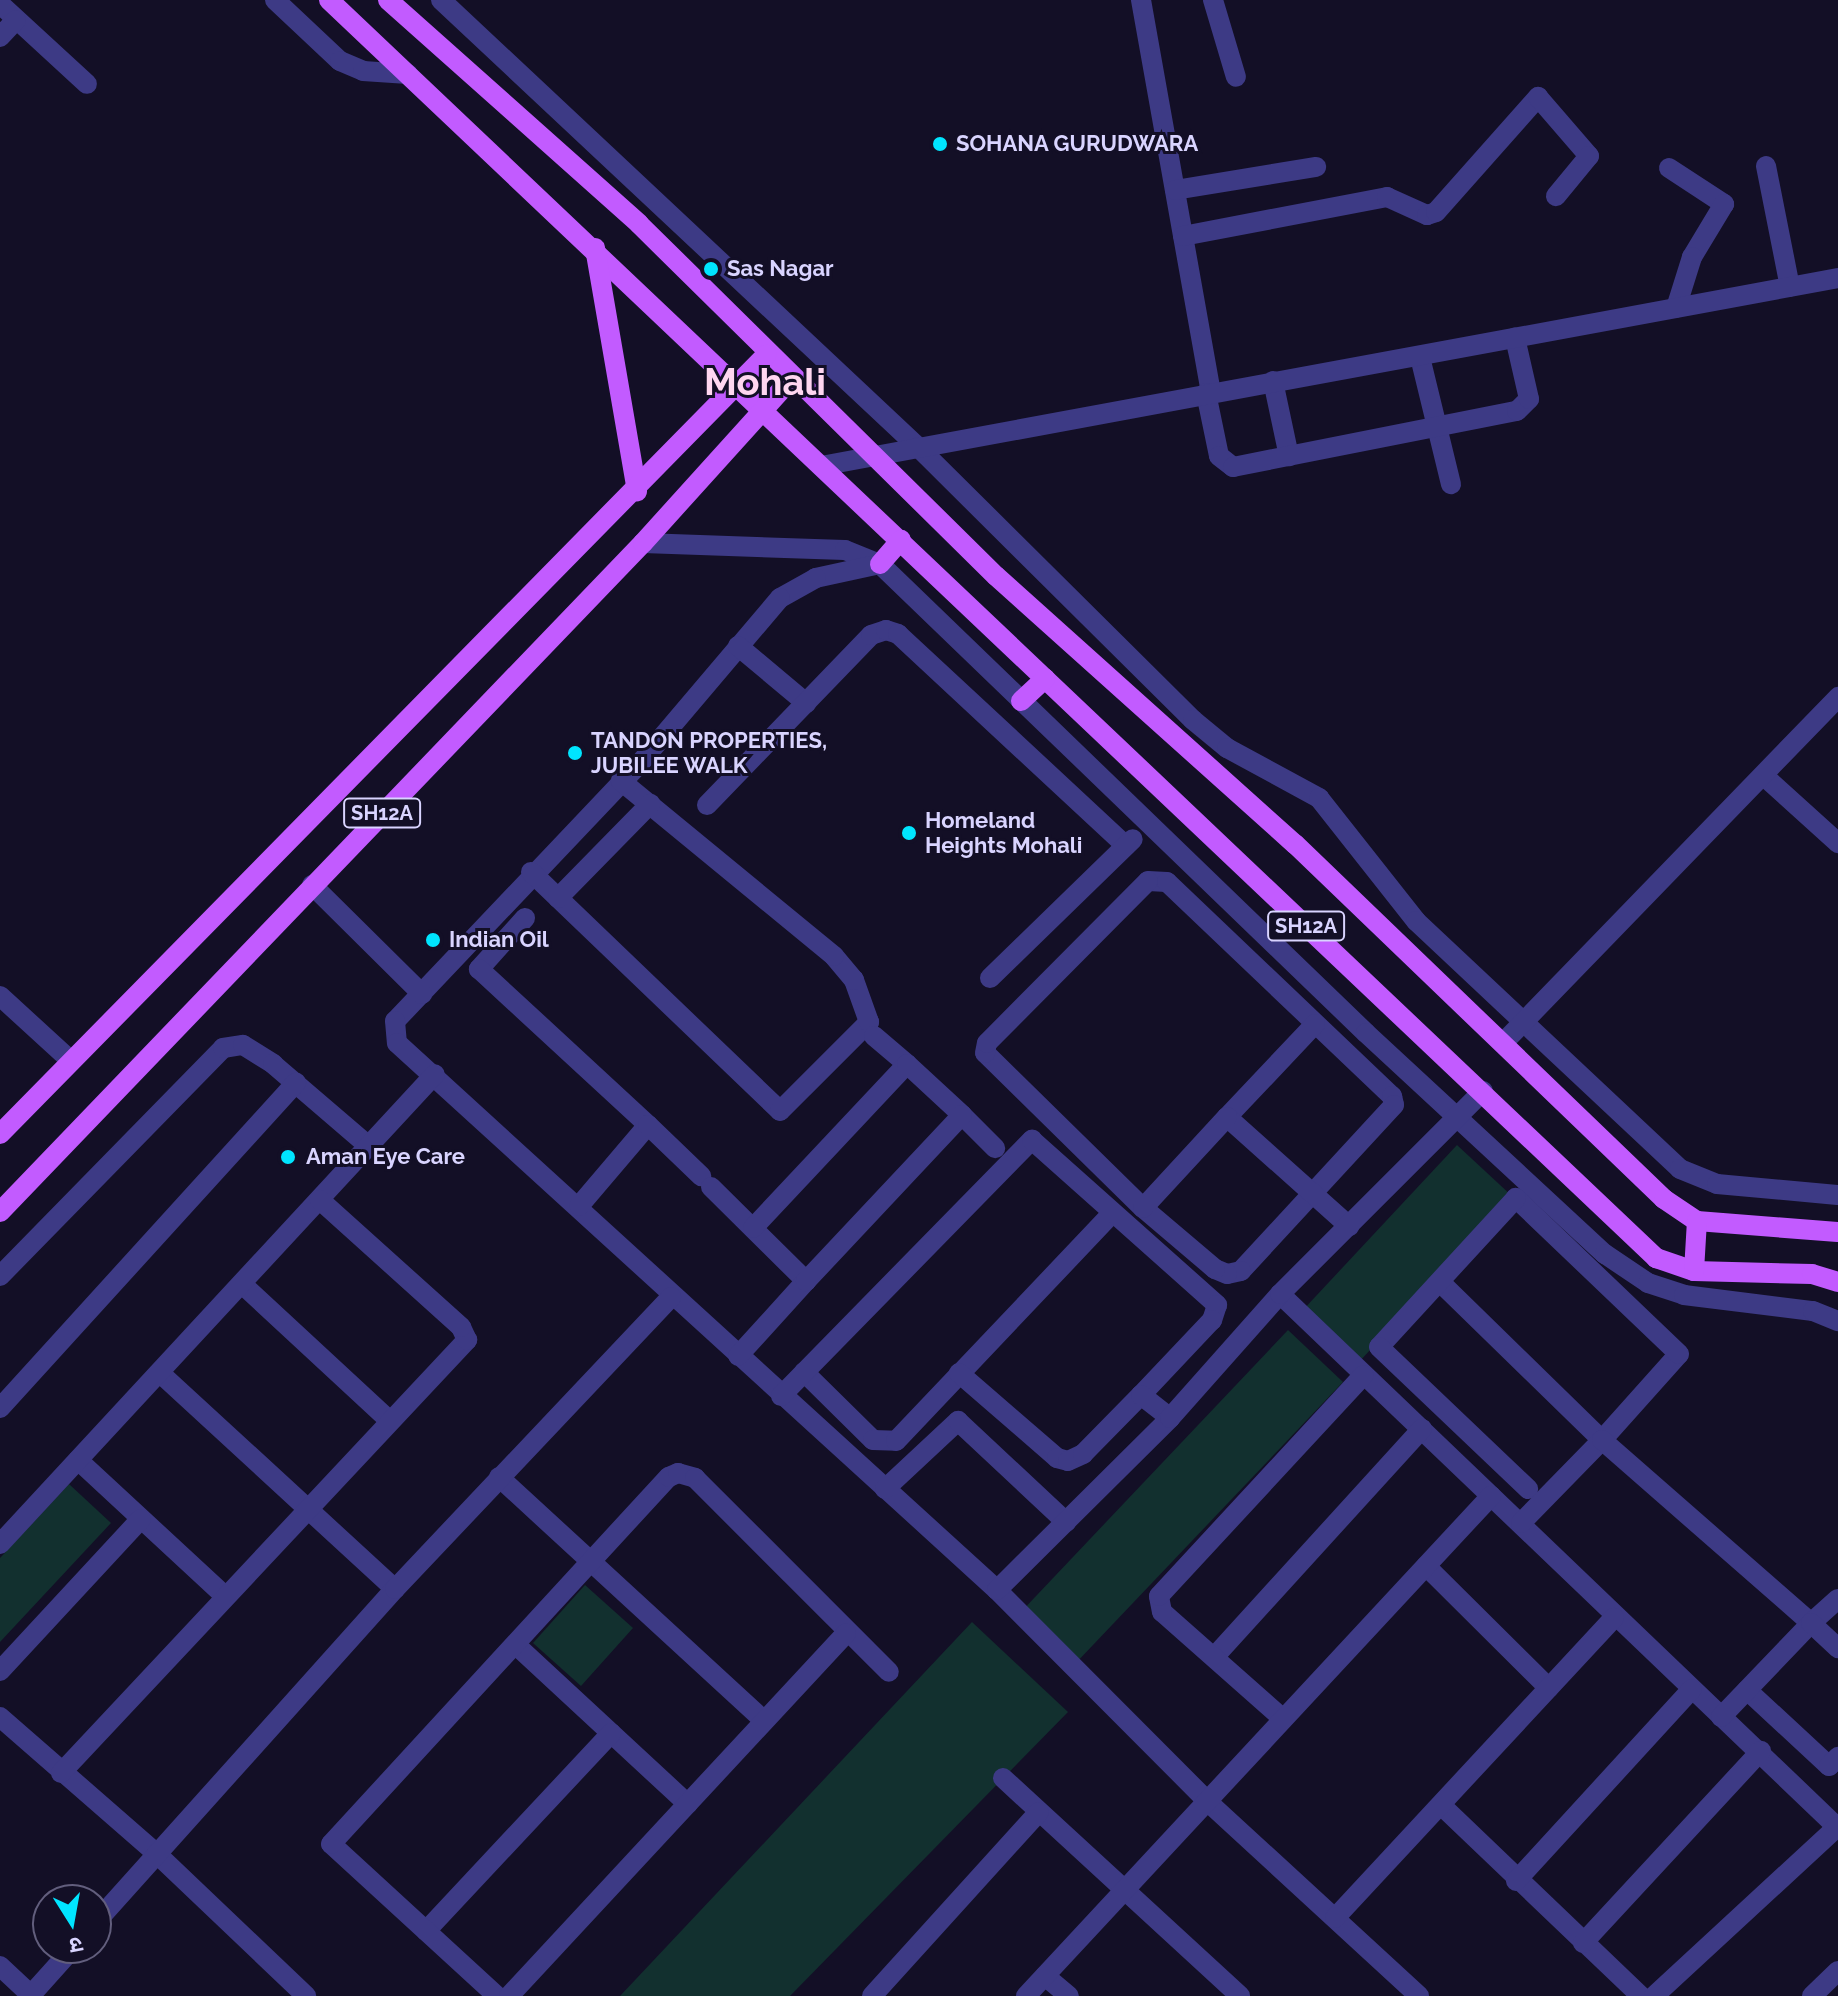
<!DOCTYPE html>
<meta charset="utf-8">
<style>
body{margin:0}
#map{position:relative;width:1838px;height:1996px;overflow:hidden;background:#130f26;font-family:Raleway,"Noto Sans Devanagari",sans-serif}
div>[style]{position:absolute}
.green>*{inset:0;background:#12302f}
.minor>*{height:20px;margin:-10px;padding:0 10px;transform-origin:10px;border-radius:10px;background:#3d3a85}
.major>*{height:20px;margin:-10px;padding:0 10px;transform-origin:10px;border-radius:10px;background:#c25bff}
.dots>*{width:22px;height:22px;translate:-50% -50%;box-sizing:border-box;border:4px solid #130f26;border-radius:50%}
span{translate:-50% -50%;white-space:nowrap;text-align:center;line-height:1.15;-webkit-text-stroke:6px #130f26;paint-order:stroke}
.shield-label span{padding:2px 6px;background:#130f26;border:2px solid;border-radius:6px;-webkit-text-stroke-width:0}
.shield-label{font-size:20px;color:#d9d4ff;font-weight:700}
.poi-label{font-size:22px;color:#d9d4ff;font-weight:700}
.left{translate:0 -50%;text-align:left}
.town-label{font-size:38px;color:#ffd6f0;font-weight:700}
.north{position:absolute;left:32px;top:1884px;width:80px;height:80px;box-sizing:border-box;background:#130f26;border:2px solid #625e7d;border-radius:50%;rotate:169deg;font-size:22px;font-weight:700;line-height:32px;text-align:center;color:#d9d4ff}
.north::after{content:'';display:block;margin:auto;width:28px;height:36px;background:#00e5ff;clip-path:polygon(50% 0,100% 100%,50% 72%,0 100%)}
</style>
<div id="map">
<div class="green">
<i style="clip-path:polygon(1457px 1145px,1513px 1197px,1358px 1363px,1302px 1311px)"></i>
<i style="clip-path:polygon(1288px 1330px,1343px 1382px,1074px 1665px,1019px 1614px)"></i>
<i style="clip-path:polygon(69px 1484px,111px 1523px,0 1642px,0 1558px)"></i>
<i style="clip-path:polygon(585px 1585px,633px 1628px,581px 1686px,533px 1643px)"></i>
<i style="clip-path:polygon(972px 1622px,1068px 1712px,790px 1996px,620px 1996px)"></i>
</div>
<div class="minor">
<i style="left:275px;top:0;width:89px;rotate:43.2deg"></i>
<i style="left:340px;top:61px;width:25px;rotate:23deg"></i>
<i style="left:363px;top:71px;width:45px;rotate:3.8deg"></i>
<i style="left:441px;top:0;width:654px;rotate:43.14deg"></i>
<i style="left:918px;top:447px;width:387px;rotate:44.8deg"></i>
<i style="left:1193px;top:720px;width:44px;rotate:39.5deg"></i>
<i style="left:1227px;top:748px;width:105px;rotate:28.5deg"></i>
<i style="left:1319px;top:798px;width:157px;rotate:51.7deg"></i>
<i style="left:1416px;top:921px;width:362px;rotate:43.2deg"></i>
<i style="left:1680px;top:1169px;width:40px;rotate:22deg"></i>
<i style="left:1717px;top:1184px;width:121px;rotate:5.2deg"></i>
<i style="left:1141px;top:0;width:398px;rotate:79.9deg"></i>
<i style="left:1213px;top:0;width:80px;rotate:73.4deg"></i>
<i style="left:0;top:4px;width:118px;rotate:42.6deg"></i>
<i style="left:0;top:37px;width:23px;rotate:-47deg"></i>
<i style="left:1766px;top:166px;width:123px;rotate:78.8deg"></i>
<i style="left:1669px;top:168px;width:66px;rotate:33.2deg"></i>
<i style="left:1724px;top:204px;width:62px;rotate:121.1deg"></i>
<i style="left:1692px;top:257px;width:53px;rotate:107.4deg"></i>
<i style="left:1175px;top:190px;width:143px;rotate:-9.3deg"></i>
<i style="left:1183px;top:236px;width:208px;rotate:-10.8deg"></i>
<i style="left:1387px;top:197px;width:44px;rotate:24.2deg"></i>
<i style="left:1427px;top:215px;width:9px;rotate:-18deg"></i>
<i style="left:1436px;top:212px;width:154px;rotate:-48.4deg"></i>
<i style="left:1538px;top:97px;width:78px;rotate:49.2deg"></i>
<i style="left:1589px;top:156px;width:52px;rotate:129.5deg"></i>
<i style="left:1420px;top:357px;width:131px;rotate:76.3deg"></i>
<i style="left:1273px;top:381px;width:77px;rotate:78deg"></i>
<i style="left:1206px;top:393px;width:64px;rotate:78.3deg"></i>
<i style="left:1219px;top:456px;width:18px;rotate:38deg"></i>
<i style="left:1233px;top:467px;width:289px;rotate:-11.2deg"></i>
<i style="left:1517px;top:411px;width:17px;rotate:-45deg"></i>
<i style="left:1529px;top:399px;width:63px;rotate:-102.9deg"></i>
<i style="left:821px;top:466px;width:1034px;rotate:-10.47deg"></i>
<i style="left:643px;top:543px;width:202px;rotate:2deg"></i>
<i style="left:845px;top:550px;width:38px;rotate:22deg"></i>
<i style="left:880px;top:564px;width:675px;rotate:43.98deg"></i>
<i style="left:1366px;top:1033px;width:326px;rotate:42.8deg"></i>
<i style="left:1605px;top:1254px;width:52px;rotate:34deg"></i>
<i style="left:1648px;top:1283px;width:38px;rotate:18deg"></i>
<i style="left:1684px;top:1295px;width:130px;rotate:7.1deg"></i>
<i style="left:1813px;top:1311px;width:27px;rotate:22deg"></i>
<i style="left:880px;top:564px;width:66px;rotate:167.7deg"></i>
<i style="left:816px;top:578px;width:41px;rotate:150.9deg"></i>
<i style="left:780px;top:598px;width:215px;rotate:130.3deg"></i>
<i style="left:641px;top:762px;width:357px;rotate:133.5deg"></i>
<i style="left:395px;top:1021px;width:22px;rotate:85deg"></i>
<i style="left:397px;top:1043px;width:812px;rotate:42.35deg"></i>
<i style="left:997px;top:1590px;width:298px;rotate:45.1deg"></i>
<i style="left:1207px;top:1801px;width:288px;rotate:42.6deg"></i>
<i style="left:738px;top:646px;width:89px;rotate:40deg"></i>
<i style="left:1764px;top:776px;width:100px;rotate:42.2deg"></i>
<i style="left:707px;top:805px;width:236px;rotate:-46deg"></i>
<i style="left:871px;top:635px;width:16px;rotate:-18deg"></i>
<i style="left:886px;top:630px;width:13px;rotate:18deg"></i>
<i style="left:898px;top:634px;width:311px;rotate:42.9deg"></i>
<i style="left:531px;top:872px;width:345px;rotate:43.8deg"></i>
<i style="left:780px;top:1111px;width:126px;rotate:-45deg"></i>
<i style="left:869px;top:1022px;width:45px;rotate:-109.7deg"></i>
<i style="left:854px;top:980px;width:31px;rotate:-130deg"></i>
<i style="left:834px;top:956px;width:276px;rotate:-140.6deg"></i>
<i style="left:1148px;top:881px;width:19px;rotate:3deg"></i>
<i style="left:1167px;top:882px;width:311px;rotate:43.6deg"></i>
<i style="left:1392px;top:1096px;width:9px;rotate:77deg"></i>
<i style="left:1394px;top:1105px;width:226px;rotate:132.7deg"></i>
<i style="left:1241px;top:1271px;width:14px;rotate:168deg"></i>
<i style="left:1227px;top:1274px;width:13px;rotate:-157deg"></i>
<i style="left:1215px;top:1269px;width:94px;rotate:-139.7deg"></i>
<i style="left:1143px;top:1208px;width:221px;rotate:-135.5deg"></i>
<i style="left:985px;top:1053px;width:10px;rotate:-79deg"></i>
<i style="left:987px;top:1043px;width:228px;rotate:-45.2deg"></i>
<i style="left:312px;top:885px;width:155px;rotate:44.7deg"></i>
<i style="left:558px;top:898px;width:132px;rotate:-45.6deg"></i>
<i style="left:525px;top:918px;width:69px;rotate:132deg"></i>
<i style="left:479px;top:969px;width:230px;rotate:42.7deg"></i>
<i style="left:648px;top:1125px;width:106px;rotate:130.4deg"></i>
<i style="left:990px;top:978px;width:199px;rotate:-44.2deg"></i>
<i style="left:0;top:996px;width:95px;rotate:42.4deg"></i>
<i style="left:1315px;top:1024px;width:128px;rotate:133.4deg"></i>
<i style="left:1227px;top:1117px;width:164px;rotate:41.8deg"></i>
<i style="left:874px;top:1036px;width:43px;rotate:40.3deg"></i>
<i style="left:1503px;top:1043px;width:482px;rotate:-45.9deg"></i>
<i style="left:962px;top:1115px;width:47px;rotate:45deg"></i>
<i style="left:648px;top:1125px;width:74px;rotate:43.9deg"></i>
<i style="left:711px;top:1187px;width:134px;rotate:44.7deg"></i>
<i style="left:806px;top:1281px;width:101px;rotate:132.2deg"></i>
<i style="left:1143px;top:1208px;width:124px;rotate:-47.3deg"></i>
<i style="left:753px;top:1228px;width:225px;rotate:-46.8deg"></i>
<i style="left:907px;top:1064px;width:75px;rotate:42.8deg"></i>
<i style="left:962px;top:1115px;width:228px;rotate:133.2deg"></i>
<i style="left:0;top:1276px;width:319px;rotate:-45.6deg"></i>
<i style="left:223px;top:1048px;width:20px;rotate:-9deg"></i>
<i style="left:243px;top:1045px;width:36px;rotate:32deg"></i>
<i style="left:273px;top:1064px;width:128px;rotate:40.6deg"></i>
<i style="left:1441px;top:1283px;width:225px;rotate:44.3deg"></i>
<i style="left:1602px;top:1440px;width:115px;rotate:-48.2deg"></i>
<i style="left:1679px;top:1354px;width:226px;rotate:-136.3deg"></i>
<i style="left:1516px;top:1198px;width:202px;rotate:132.6deg"></i>
<i style="left:1379px;top:1347px;width:206px;rotate:43.6deg"></i>
<i style="left:242px;top:1284px;width:200px;rotate:42.8deg"></i>
<i style="left:1280px;top:1294px;width:772px;rotate:43.74deg"></i>
<i style="left:804px;top:1372px;width:97px;rotate:44.6deg"></i>
<i style="left:873px;top:1440px;width:23px;rotate:2deg"></i>
<i style="left:896px;top:1441px;width:314px;rotate:-46.5deg"></i>
<i style="left:160px;top:1373px;width:319px;rotate:42.6deg"></i>
<i style="left:959px;top:1373px;width:130px;rotate:40.9deg"></i>
<i style="left:1057px;top:1458px;width:11px;rotate:15deg"></i>
<i style="left:1068px;top:1461px;width:17px;rotate:-25deg"></i>
<i style="left:1083px;top:1454px;width:83px;rotate:-45.5deg"></i>
<i style="left:781px;top:1396px;width:359px;rotate:-45.6deg"></i>
<i style="left:1032px;top:1140px;width:248px;rotate:41.7deg"></i>
<i style="left:1217px;top:1305px;width:16px;rotate:108deg"></i>
<i style="left:1212px;top:1320px;width:103px;rotate:133.4deg"></i>
<i style="left:1141px;top:1395px;width:37px;rotate:38deg"></i>
<i style="left:0;top:1408px;width:440px;rotate:-47.7deg"></i>
<i style="left:78px;top:1460px;width:200px;rotate:42.8deg"></i>
<i style="left:499px;top:1477px;width:360px;rotate:42.6deg"></i>
<i style="left:885px;top:1489px;width:100px;rotate:-43deg"></i>
<i style="left:958px;top:1421px;width:148px;rotate:43.1deg"></i>
<i style="left:1521px;top:1523px;width:116px;rotate:-45.7deg"></i>
<i style="left:1602px;top:1440px;width:278px;rotate:41.2deg"></i>
<i style="left:1811px;top:1623px;width:36px;rotate:-42deg"></i>
<i style="left:0;top:1544px;width:640px;rotate:-47.21deg"></i>
<i style="left:1426px;top:1566px;width:173px;rotate:44.8deg"></i>
<i style="left:997px;top:1590px;width:244px;rotate:-44.8deg"></i>
<i style="left:1170px;top:1418px;width:166px;rotate:-48.4deg"></i>
<i style="left:1280px;top:1294px;width:287px;rotate:-45deg"></i>
<i style="left:516px;top:1645px;width:234px;rotate:42.8deg"></i>
<i style="left:1216px;top:1655px;width:306px;rotate:-47.7deg"></i>
<i style="left:0;top:1671px;width:207px;rotate:-47.2deg"></i>
<i style="left:1747px;top:1690px;width:112px;rotate:42.8deg"></i>
<i style="left:1829px;top:1766px;width:13px;rotate:-45deg"></i>
<i style="left:0;top:1717px;width:208px;rotate:41.1deg"></i>
<i style="left:157px;top:1854px;width:206px;rotate:43.6deg"></i>
<i style="left:1721px;top:1717px;width:130px;rotate:-46.2deg"></i>
<i style="left:1811px;top:1623px;width:37px;rotate:43deg"></i>
<i style="left:1282px;top:1718px;width:160px;rotate:-138.5deg"></i>
<i style="left:1162px;top:1612px;width:16px;rotate:-101deg"></i>
<i style="left:1159px;top:1596px;width:301px;rotate:-47.2deg"></i>
<i style="left:61px;top:1773px;width:594px;rotate:-46.84deg"></i>
<i style="left:467px;top:1340px;width:14px;rotate:-115deg"></i>
<i style="left:461px;top:1327px;width:190px;rotate:-138deg"></i>
<i style="left:1003px;top:1778px;width:322px;rotate:42.6deg"></i>
<i style="left:1441px;top:1805px;width:277px;rotate:43.7deg"></i>
<i style="left:1516px;top:1881px;width:260px;rotate:-47.5deg"></i>
<i style="left:1335px;top:1918px;width:410px;rotate:-47.1deg"></i>
<i style="left:96px;top:1922px;width:448px;rotate:-48.1deg"></i>
<i style="left:395px;top:1589px;width:402px;rotate:-46.6deg"></i>
<i style="left:426px;top:1931px;width:271px;rotate:-46.9deg"></i>
<i style="left:1583px;top:1943px;width:262px;rotate:-47.2deg"></i>
<i style="left:0;top:1966px;width:44px;rotate:43.2deg"></i>
<i style="left:1045px;top:1976px;width:31px;rotate:40deg"></i>
<i style="left:30px;top:1996px;width:64px;rotate:-48.1deg"></i>
<i style="left:497px;top:1996px;width:225px;rotate:-137.5deg"></i>
<i style="left:331px;top:1844px;width:499px;rotate:-47.4deg"></i>
<i style="left:669px;top:1477px;width:10px;rotate:-24deg"></i>
<i style="left:678px;top:1473px;width:18px;rotate:16deg"></i>
<i style="left:695px;top:1478px;width:274px;rotate:45deg"></i>
<i style="left:509px;top:1996px;width:495px;rotate:-47.1deg"></i>
<i style="left:872px;top:1996px;width:248px;rotate:-47.8deg"></i>
<i style="left:1026px;top:1996px;width:683px;rotate:-47.08deg"></i>
<i style="left:1654px;top:1996px;width:249px;rotate:-42.7deg"></i>
<i style="left:1812px;top:1996px;width:36px;rotate:-44deg"></i>
</div>
<div class="major">
<i style="left:329px;top:0;width:1829px;rotate:43.47deg"></i>
<i style="left:1656px;top:1258px;width:40px;rotate:18.9deg"></i>
<i style="left:1694px;top:1271px;width:118px;rotate:1.5deg"></i>
<i style="left:1812px;top:1274px;width:27px;rotate:17deg"></i>
<i style="left:388px;top:0;width:336px;rotate:41.7deg"></i>
<i style="left:639px;top:224px;width:501px;rotate:44.6deg"></i>
<i style="left:996px;top:576px;width:402px;rotate:41.9deg"></i>
<i style="left:1295px;top:844px;width:512px;rotate:43.89deg"></i>
<i style="left:1664px;top:1199px;width:40px;rotate:34deg"></i>
<i style="left:1697px;top:1221px;width:141px;rotate:4.5deg"></i>
<i style="left:595px;top:248px;width:247px;rotate:80.2deg"></i>
<i style="left:880px;top:564px;width:32px;rotate:-49deg"></i>
<i style="left:1021px;top:701px;width:33px;rotate:-43deg"></i>
<i style="left:0;top:1134px;width:1093px;rotate:-45.48deg"></i>
<i style="left:0;top:1212px;width:928px;rotate:-46.14deg"></i>
<i style="left:643px;top:543px;width:222px;rotate:-47.9deg"></i>
<i style="left:1694px;top:1271px;width:50px;rotate:-86.6deg"></i>
</div>
<div class="dots">
<i style="left:940px;top:144px;background:#00e5ff"></i>
<i style="left:711px;top:269px;background:#00e5ff"></i>
<i style="left:575px;top:753px;background:#00e5ff"></i>
<i style="left:909px;top:833px;background:#00e5ff"></i>
<i style="left:433px;top:940px;background:#00e5ff"></i>
<i style="left:288px;top:1157px;background:#00e5ff"></i>
</div>
<div class="shield-label">
<span style="left:382px;top:813px">SH12A</span>
<span style="left:1306px;top:926px">SH12A</span>
</div>
<div class="poi-label">
<span class="left" style="left:956px;top:144px">SOHANA GURUDWARA</span>
<span class="left" style="left:727px;top:269px">Sas Nagar</span>
<span class="left" style="left:591px;top:753px">TANDON PROPERTIES,<br>JUBILEE WALK</span>
<span class="left" style="left:925px;top:833px">Homeland<br>Heights Mohali</span>
<span class="left" style="left:449px;top:940px">Indian Oil</span>
<span class="left" style="left:306px;top:1157px">Aman Eye Care</span>
</div>
<div class="town-label">
<span style="left:765px;top:382px">Mohali</span>
</div>
<div class="north">उ</div>
</div>
